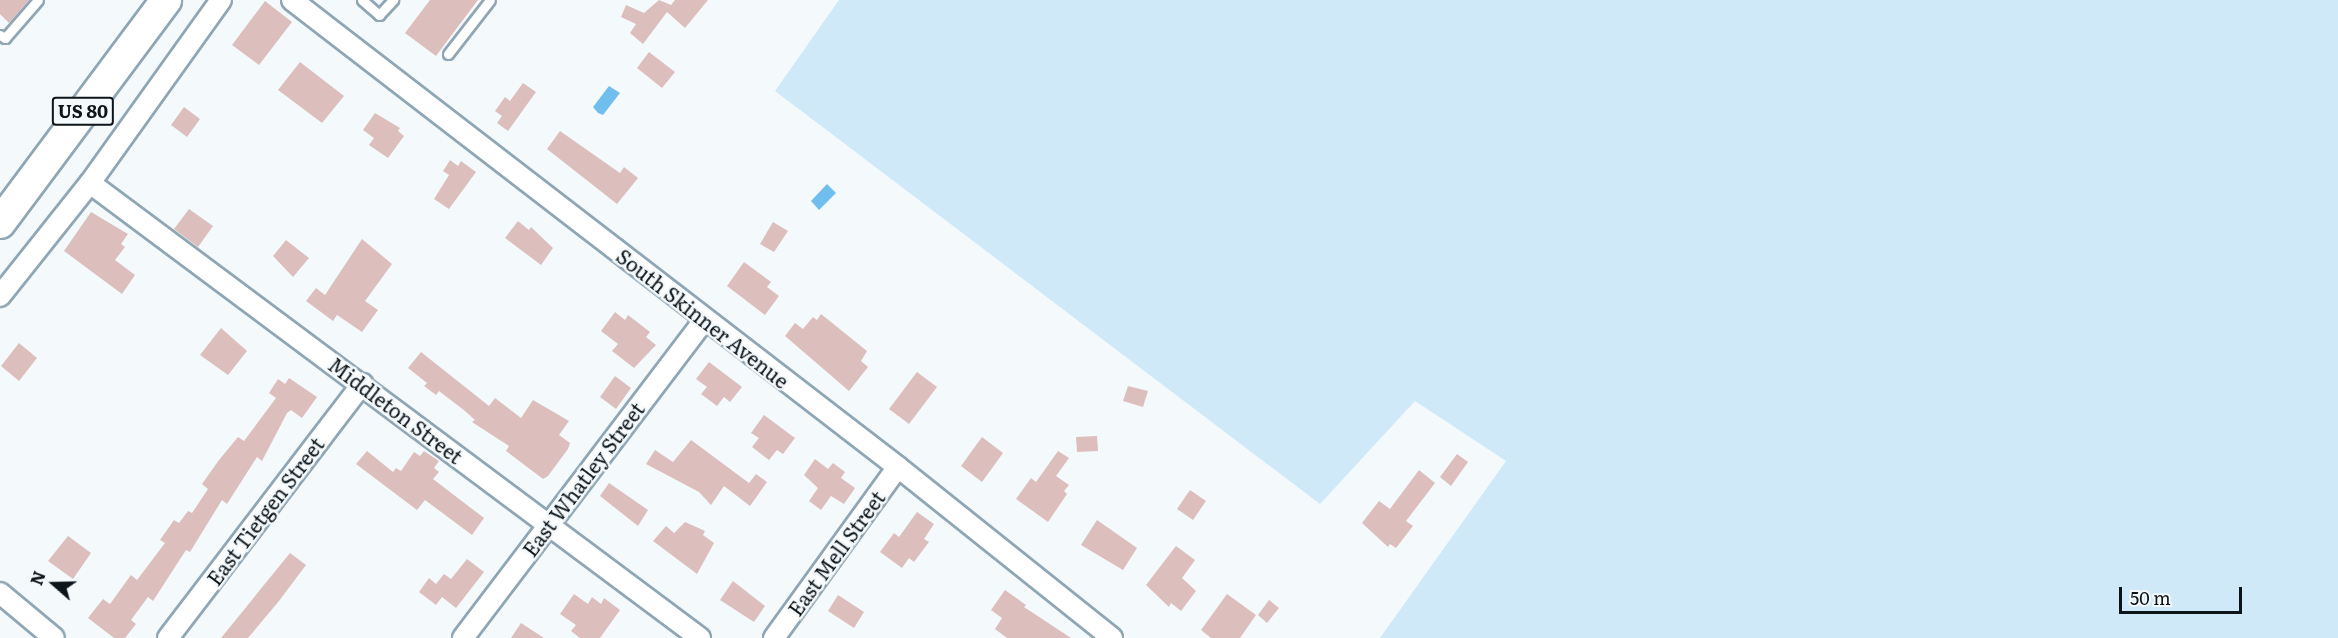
<!DOCTYPE html>
<style>
body{margin:0}
#map{position:relative;width:2338px;height:638px;overflow:hidden;background:#f4f9fc;font-family:Literata,serif}
div>[style]{position:absolute}
.green>*{inset:0;background:#d0e9f9}
.water>*{inset:0;background:#70beee}
.building>*{inset:0;background:#dcbfbc}
.roads{filter:drop-shadow(2px 0 #8fa6b5) drop-shadow(-2px 0 #8fa6b5) drop-shadow(0 2px #8fa6b5) drop-shadow(0 -2px #8fa6b5)}
.lane>*{height:9px;margin:-4.5px;padding:0 4.5px;transform-origin:4.5px;border-radius:4.5px;background:#fff}
.street>*{height:20px;margin:-10px;padding:0 10px;transform-origin:10px;border-radius:10px;background:#fff}
.primary>*{height:30px;margin:-15px;padding:0 15px;transform-origin:15px;border-radius:15px;background:#fff}
span{translate:-50% -50%;white-space:nowrap;text-align:center;line-height:1.15;-webkit-text-stroke:5px #f4f9fc;paint-order:stroke}
.shield-label span{padding:2px 4px;background:#f4f9fc;border:2px solid;border-radius:4px;-webkit-text-stroke-width:0}
.shield-label{font-size:18px;color:#0c151a;font-weight:700}
.street-label{font-size:20px;color:#0c151a}
.north{position:absolute;left:24px;top:554px;width:60px;height:60px;-webkit-text-stroke:4px #f4f9fc;paint-order:stroke;rotate:290deg;font-size:16px;font-weight:700;line-height:24px;text-align:center;color:#0c151a}
.north::after{content:'';display:block;margin:auto;width:21px;height:27px;background:#0c151a;clip-path:polygon(50% 0,100% 100%,50% 72%,0 100%)}
.scale{position:absolute;left:2119px;top:587px;width:123px;height:27px;box-sizing:border-box;border:3px solid #0c151a;border-top:0;padding-left:8px;font-size:18px;line-height:21px;white-space:nowrap;color:#0c151a;-webkit-text-stroke:4px #f4f9fc;paint-order:stroke}
</style>
<div id="map">
<div class="green">
<i style="clip-path:polygon(839px 0,2338px 0,2338px 638px,1380px 638px,1506px 461px,1415px 401px,1320px 504px,775px 91px)"></i>
</div>
<div class="water">
<i style="clip-path:polygon(609px 86px,620px 93px,603px 115px,598px 113px,593px 107px)"></i>
<i style="clip-path:polygon(827px 184px,836px 193px,819px 210px,811px 201px)"></i>
</div>
<div class="building">
<i style="clip-path:polygon(0 0,29px 0,9px 23px,0 14px)"></i>
<i style="clip-path:polygon(430px 0,478px 0,436px 56px,405px 33px)"></i>
<i style="clip-path:polygon(659px 0,671px 5px,675px 0,708px 0,685px 28px,667px 12px,643px 44px,630px 33px,636px 24px,621px 17px,626px 5px,644px 13px)"></i>
<i style="clip-path:polygon(265px 1px,292px 22px,259px 65px,232px 45px)"></i>
<i style="clip-path:polygon(649px 52px,675px 72px,662px 88px,637px 68px)"></i>
<i style="clip-path:polygon(300px 62px,344px 96px,322px 123px,278px 90px)"></i>
<i style="clip-path:polygon(523px 83px,536px 92px,508px 131px,497px 123px,502px 116px,495px 111px,505px 97px,510px 101px)"></i>
<i style="clip-path:polygon(184px 107px,200px 119px,187px 137px,171px 125px)"></i>
<i style="clip-path:polygon(375px 113px,400px 128px,398px 131px,404px 136px,388px 158px,369px 145px,374px 138px,363px 130px)"></i>
<i style="clip-path:polygon(560px 131px,620px 173px,624px 167px,638px 178px,617px 204px,547px 149px)"></i>
<i style="clip-path:polygon(450px 160px,458px 166px,461px 161px,476px 172px,449px 209px,434px 199px,449px 175px,443px 171px)"></i>
<i style="clip-path:polygon(189px 209px,213px 226px,198px 247px,174px 229px)"></i>
<i style="clip-path:polygon(91px 212px,128px 234px,121px 244px,125px 247px,115px 260px,135px 275px,122px 294px,64px 251px)"></i>
<i style="clip-path:polygon(518px 221px,529px 230px,531px 227px,553px 248px,541px 265px,505px 238px)"></i>
<i style="clip-path:polygon(773px 222px,788px 231px,774px 252px,760px 244px)"></i>
<i style="clip-path:polygon(362px 239px,392px 264px,365px 301px,378px 310px,362px 332px,337px 315px,333px 321px,306px 301px,316px 288px,325px 295px)"></i>
<i style="clip-path:polygon(286px 240px,309px 258px,293px 277px,273px 256px)"></i>
<i style="clip-path:polygon(744px 262px,771px 282px,767px 287px,779px 296px,765px 315px,727px 286px)"></i>
<i style="clip-path:polygon(615px 312px,625px 320px,628px 315px,650px 332px,646px 337px,656px 345px,634px 368px,612px 351px,618px 344px,601px 331px)"></i>
<i style="clip-path:polygon(821px 314px,867px 351px,861px 361px,868px 367px,849px 391px,785px 336px,795px 323px,803px 329px,813px 317px,817px 320px)"></i>
<i style="clip-path:polygon(221px 328px,247px 351px,228px 375px,200px 355px)"></i>
<i style="clip-path:polygon(19px 343px,37px 358px,19px 381px,1px 366px)"></i>
<i style="clip-path:polygon(421px 352px,489px 406px,495px 398px,521px 418px,533px 400px,569px 421px,559px 435px,570px 443px,568px 449px,548px 476px,543px 479px,506px 451px,509px 446px,472px 422px,475px 420px,465px 411px,439px 391px,436px 395px,424px 386px,427px 383px,408px 368px)"></i>
<i style="clip-path:polygon(709px 362px,742px 387px,730px 402px,724px 397px,717px 406px,701px 394px,707px 387px,696px 379px)"></i>
<i style="clip-path:polygon(917px 372px,937px 387px,909px 424px,889px 409px)"></i>
<i style="clip-path:polygon(615px 376px,631px 388px,616px 409px,600px 397px)"></i>
<i style="clip-path:polygon(289px 378px,317px 397px,302px 418px,291px 410px,287px 413px,262px 461px,257px 457px,227px 504px,222px 500px,190px 552px,186px 550px,153px 601px,148px 597px,131px 620px,136px 624px,125px 638px,114px 638px,88px 618px,103px 599px,110px 604px,131px 575px,137px 580px,165px 543px,160px 540px,174px 520px,179px 523px,188px 511px,192px 513px,208px 489px,202px 484px,219px 460px,238px 437px,244px 441px,276px 398px,269px 393px,278px 379px,285px 384px)"></i>
<i style="clip-path:polygon(1128px 386px,1148px 391px,1143px 407px,1123px 401px)"></i>
<i style="clip-path:polygon(764px 415px,795px 438px,783px 454px,777px 450px,769px 460px,752px 447px,759px 438px,751px 433px)"></i>
<i style="clip-path:polygon(1097px 436px,1098px 451px,1077px 452px,1076px 437px)"></i>
<i style="clip-path:polygon(982px 437px,1003px 453px,982px 482px,961px 466px)"></i>
<i style="clip-path:polygon(691px 440px,749px 483px,756px 474px,767px 482px,750px 506px,724px 486px,711px 505px,699px 492px,646px 464px,655px 450px,673px 462px)"></i>
<i style="clip-path:polygon(367px 451px,393px 472px,396px 468px,401px 471px,414px 452px,420px 456px,424px 451px,439px 461px,434px 468px,439px 472px,433px 479px,484px 518px,472px 535px,425px 500px,417px 510px,356px 464px)"></i>
<i style="clip-path:polygon(1058px 451px,1069px 458px,1056px 476px,1069px 485px,1064px 491px,1067px 494px,1048px 522px,1016px 499px,1031px 478px,1036px 482px)"></i>
<i style="clip-path:polygon(1457px 454px,1468px 462px,1451px 486px,1440px 477px)"></i>
<i style="clip-path:polygon(815px 459px,828px 469px,833px 463px,845px 472px,841px 478px,855px 488px,844px 504px,831px 496px,821px 510px,809px 501px,818px 488px,804px 475px)"></i>
<i style="clip-path:polygon(1419px 470px,1435px 483px,1406px 521px,1413px 526px,1396px 548px,1390px 544px,1388px 547px,1362px 523px,1379px 501px,1390px 509px)"></i>
<i style="clip-path:polygon(609px 483px,648px 510px,638px 526px,600px 496px)"></i>
<i style="clip-path:polygon(1190px 490px,1206px 501px,1193px 520px,1177px 509px)"></i>
<i style="clip-path:polygon(917px 512px,934px 524px,924px 539px,929px 542px,914px 562px,909px 558px,902px 568px,880px 552px,894px 533px,899px 537px)"></i>
<i style="clip-path:polygon(1097px 520px,1137px 548px,1123px 570px,1081px 545px)"></i>
<i style="clip-path:polygon(685px 522px,705px 531px,703px 535px,714px 543px,697px 574px,653px 541px,666px 526px,674px 533px)"></i>
<i style="clip-path:polygon(68px 536px,91px 553px,73px 579px,48px 561px)"></i>
<i style="clip-path:polygon(1176px 546px,1195px 560px,1182px 578px,1196px 591px,1181px 611px,1171px 603px,1169px 607px,1146px 585px)"></i>
<i style="clip-path:polygon(290px 553px,306px 565px,279px 601px,248px 638px,221px 638px)"></i>
<i style="clip-path:polygon(467px 559px,484px 572px,456px 608px,442px 597px,436px 605px,419px 592px,429px 578px,436px 584px,444px 574px,451px 579px)"></i>
<i style="clip-path:polygon(733px 581px,765px 606px,754px 622px,720px 600px)"></i>
<i style="clip-path:polygon(1005px 590px,1026px 605px,1024px 607px,1071px 638px,1007px 638px,995px 629px,1002px 618px,991px 610px)"></i>
<i style="clip-path:polygon(574px 594px,588px 604px,592px 597px,601px 604px,604px 598px,620px 610px,600px 638px,580px 638px,571px 631px,576px 625px,560px 614px)"></i>
<i style="clip-path:polygon(1227px 594px,1256px 615px,1240px 638px,1211px 638px,1201px 630px)"></i>
<i style="clip-path:polygon(838px 595px,864px 612px,854px 628px,828px 611px)"></i>
<i style="clip-path:polygon(1269px 600px,1279px 608px,1267px 623px,1258px 615px)"></i>
<i style="clip-path:polygon(521px 623px,544px 638px,511px 638px)"></i>
</div>
<div class="roads">
<div class="lane">
<i style="left:362px;top:0;width:23px;rotate:41deg"></i>
<i style="left:379px;top:15px;width:21px;rotate:-47deg"></i>
<i style="left:0;top:35px;width:6px;rotate:31deg"></i>
<i style="left:5px;top:38px;width:50px;rotate:-49deg"></i>
<i style="left:448px;top:54px;width:68px;rotate:-52.1deg"></i>
</div>
<div class="street">
<i style="left:292px;top:0;width:765px;rotate:37.62deg"></i>
<i style="left:898px;top:467px;width:274px;rotate:38.6deg"></i>
<i style="left:90px;top:183px;width:761px;rotate:36.72deg"></i>
<i style="left:0;top:296px;width:144px;rotate:-51.5deg"></i>
<i style="left:90px;top:183px;width:225px;rotate:-54.4deg"></i>
<i style="left:0;top:593px;width:70px;rotate:39.8deg"></i>
<i style="left:168px;top:638px;width:320px;rotate:-52.6deg"></i>
<i style="left:463px;top:638px;width:398px;rotate:-52.8deg"></i>
<i style="left:774px;top:638px;width:211px;rotate:-54.1deg"></i>
</div>
<div class="primary">
<i style="left:0;top:223px;width:278px;rotate:-53.3deg"></i>
</div>
</div>
<div class="shield-label">
<span style="left:83px;top:111px">US 80</span>
</div>
<div class="street-label">
<span style="left:703px;top:318px;rotate:38deg">South Skinner Avenue</span>
<span style="left:396px;top:410px;rotate:37deg">Middleton Street</span>
<span style="left:583px;top:479px;rotate:-53deg">East Whatley Street</span>
<span style="left:265px;top:511px;rotate:-53deg">East Tietgen Street</span>
<span style="left:836px;top:553px;rotate:-54deg">East Mell Street</span>
</div>
<div class="north">N</div>
<div class="scale">50 m</div>
</div>
